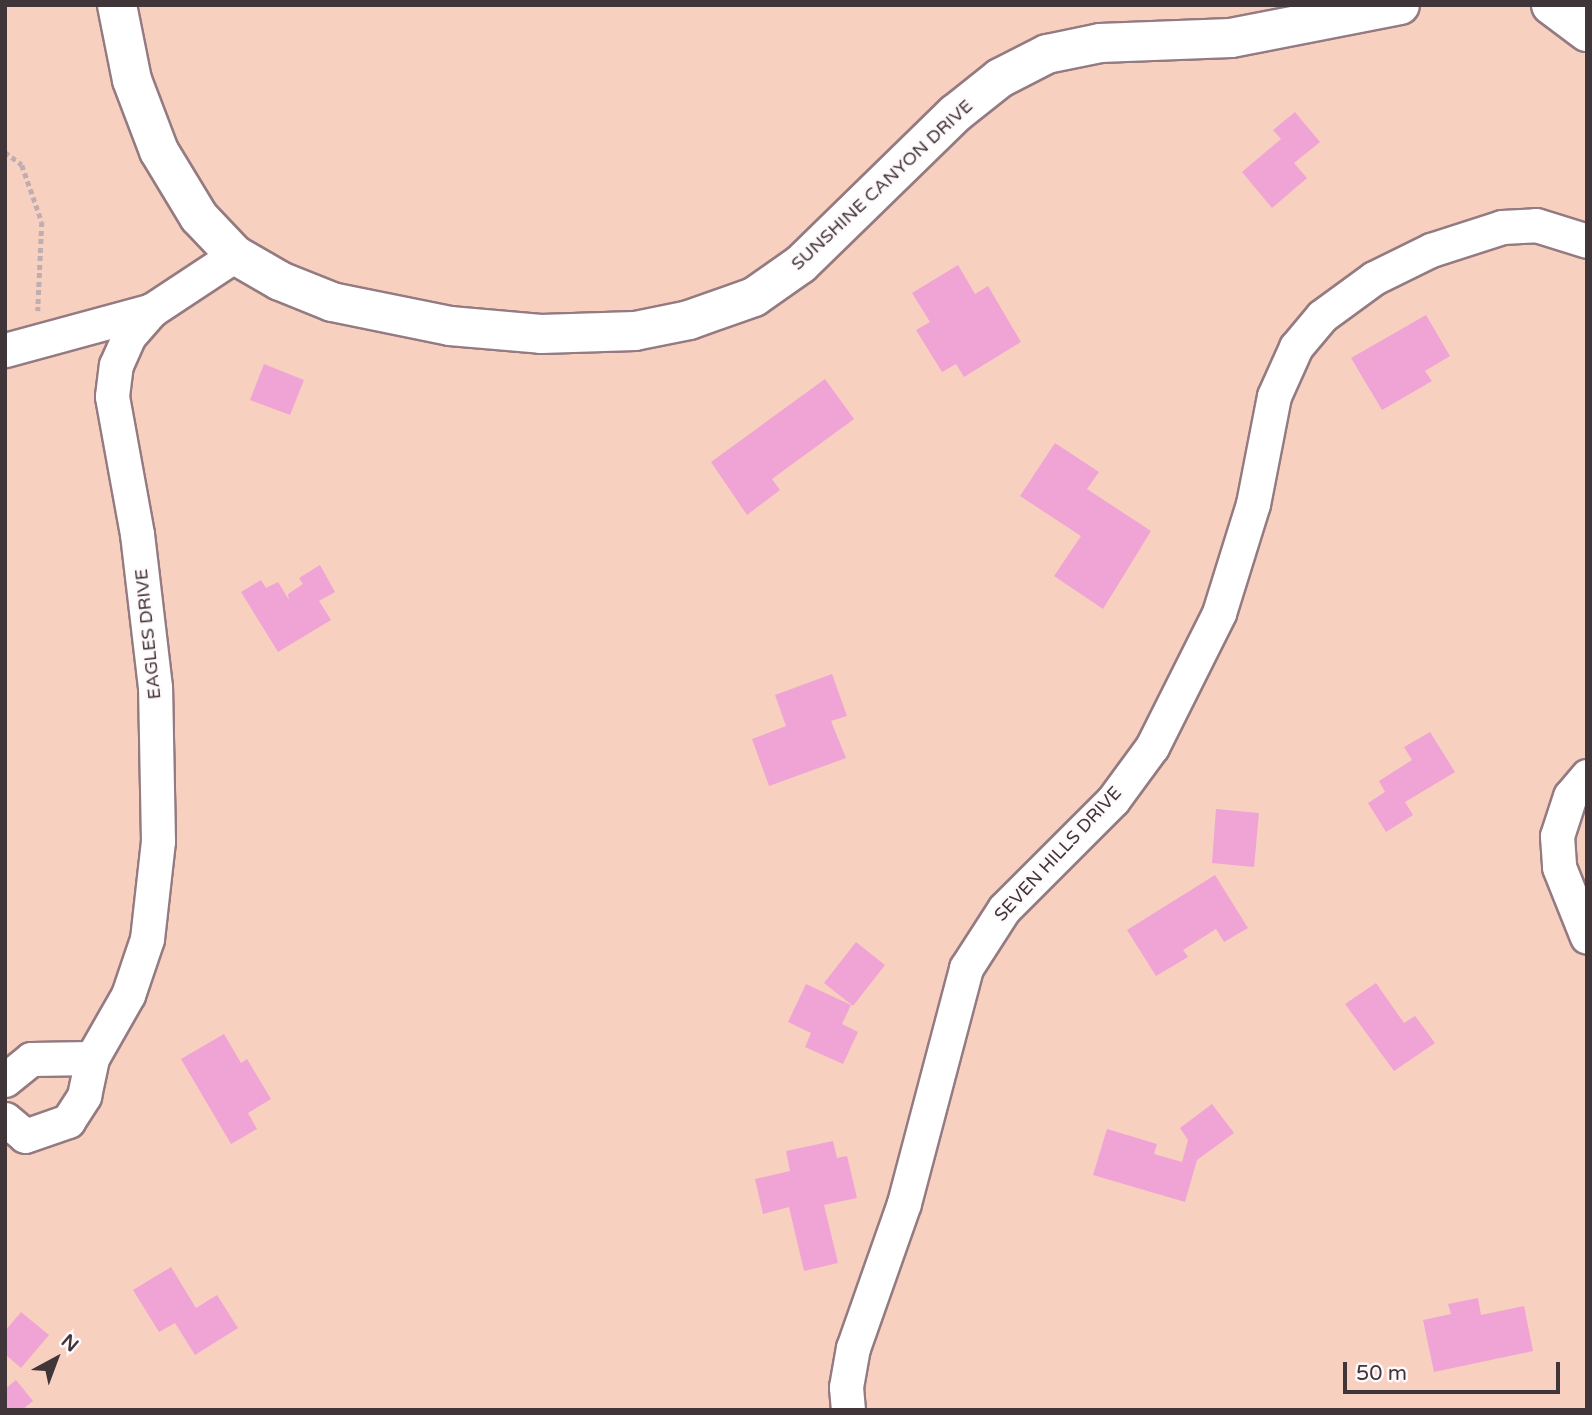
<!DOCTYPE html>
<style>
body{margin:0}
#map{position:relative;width:1592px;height:1415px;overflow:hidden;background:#fee7ed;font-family:"Varela Round",sans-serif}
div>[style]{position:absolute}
.green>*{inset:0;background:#f8d0c0}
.building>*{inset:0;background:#efa4d5}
.path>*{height:4.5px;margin-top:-2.25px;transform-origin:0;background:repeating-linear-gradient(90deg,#c0adb2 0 5px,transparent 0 8.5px)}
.roads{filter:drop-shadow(2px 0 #947b81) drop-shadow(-2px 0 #947b81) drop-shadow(0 2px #947b81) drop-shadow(0 -2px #947b81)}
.street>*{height:33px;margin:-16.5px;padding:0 16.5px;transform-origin:16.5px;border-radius:16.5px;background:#fff}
.secondary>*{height:38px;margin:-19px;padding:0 19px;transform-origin:19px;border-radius:19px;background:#fff}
span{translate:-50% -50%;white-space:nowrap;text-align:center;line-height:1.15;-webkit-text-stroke:5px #fff9fb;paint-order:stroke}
.street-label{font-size:18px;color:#403538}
.frame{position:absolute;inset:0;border:7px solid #403538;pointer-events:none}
.north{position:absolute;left:21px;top:1324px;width:70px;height:70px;-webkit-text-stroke:5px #fff9fb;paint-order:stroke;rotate:41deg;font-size:19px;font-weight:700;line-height:28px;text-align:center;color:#403538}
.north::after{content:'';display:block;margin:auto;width:24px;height:32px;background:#403538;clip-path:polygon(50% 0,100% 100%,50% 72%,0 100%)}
.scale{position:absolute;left:1343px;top:1362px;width:217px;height:32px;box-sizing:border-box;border:4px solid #403538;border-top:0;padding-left:9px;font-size:21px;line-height:24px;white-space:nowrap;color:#403538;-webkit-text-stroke:5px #fff9fb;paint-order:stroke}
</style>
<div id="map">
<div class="green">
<i style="clip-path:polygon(5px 5px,1587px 5px,1587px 1410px,5px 1410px)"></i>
</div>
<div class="building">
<i style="clip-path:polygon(1295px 112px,1320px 142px,1294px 163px,1307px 178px,1272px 208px,1242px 172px,1281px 139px,1273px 130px)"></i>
<i style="clip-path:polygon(958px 265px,975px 294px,988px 286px,1021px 342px,964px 377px,956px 364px,942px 372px,916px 330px,930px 322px,912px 293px)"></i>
<i style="clip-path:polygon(1426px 315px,1450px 356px,1425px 371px,1432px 381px,1382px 410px,1351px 358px)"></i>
<i style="clip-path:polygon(264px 364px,304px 380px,290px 415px,250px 400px)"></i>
<i style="clip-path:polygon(825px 379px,854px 419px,772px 479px,780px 490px,747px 515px,711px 462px)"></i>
<i style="clip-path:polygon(1055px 443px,1099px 472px,1087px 489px,1151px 531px,1103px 609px,1054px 576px,1081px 536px,1020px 496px)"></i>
<i style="clip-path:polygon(320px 565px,335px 592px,319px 601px,331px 620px,278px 652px,241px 592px,261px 580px,266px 588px,278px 582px,289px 600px,288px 594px,303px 584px,299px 578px)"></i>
<i style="clip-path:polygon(832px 674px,847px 716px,831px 721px,846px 758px,769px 786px,752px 739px,786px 726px,775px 695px)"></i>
<i style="clip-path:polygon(1430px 732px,1455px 772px,1405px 802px,1413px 815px,1386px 832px,1368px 803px,1385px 792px,1379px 781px,1412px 760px,1404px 747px)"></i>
<i style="clip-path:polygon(1216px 809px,1259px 813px,1254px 867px,1212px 863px)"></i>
<i style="clip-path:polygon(1215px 875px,1248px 928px,1224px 942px,1216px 929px,1183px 950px,1188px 957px,1156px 976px,1127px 930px)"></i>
<i style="clip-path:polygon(856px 942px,885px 965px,853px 1006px,824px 983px)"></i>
<i style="clip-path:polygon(1376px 983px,1404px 1023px,1415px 1016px,1435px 1043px,1394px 1071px,1345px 1004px)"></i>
<i style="clip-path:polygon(806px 984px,851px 1005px,842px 1024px,858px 1032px,843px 1064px,805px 1047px,811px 1033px,788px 1022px)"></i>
<i style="clip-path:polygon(224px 1034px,241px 1063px,247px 1059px,271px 1099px,248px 1113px,257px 1129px,231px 1144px,181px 1059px)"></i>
<i style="clip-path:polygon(1212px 1104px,1234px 1133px,1197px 1160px,1185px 1202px,1093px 1175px,1107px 1129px,1157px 1144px,1154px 1154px,1182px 1162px,1188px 1140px,1180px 1128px)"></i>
<i style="clip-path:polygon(833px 1141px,837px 1158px,847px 1156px,857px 1198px,824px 1205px,838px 1263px,804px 1271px,789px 1207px,763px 1214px,755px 1179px,790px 1171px,786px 1151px)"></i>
<i style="clip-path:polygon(171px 1267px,196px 1308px,217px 1295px,238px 1328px,195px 1355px,175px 1323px,159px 1332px,133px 1290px)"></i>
<i style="clip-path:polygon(1478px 1298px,1481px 1315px,1524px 1306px,1533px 1351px,1434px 1372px,1423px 1320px,1451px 1314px,1448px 1304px)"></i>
<i style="clip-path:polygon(21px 1312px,49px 1335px,21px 1368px,5px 1354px,5px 1331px)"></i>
<i style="clip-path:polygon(16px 1380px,33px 1401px,22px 1410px,5px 1410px,5px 1389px)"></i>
</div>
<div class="path">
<i style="left:5px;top:152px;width:21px;rotate:37deg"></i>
<i style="left:22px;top:165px;width:60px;rotate:70.7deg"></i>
<i style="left:42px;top:222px;width:89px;rotate:92.6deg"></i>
</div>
<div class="roads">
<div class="street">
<i style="left:5px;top:350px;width:152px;rotate:-15.2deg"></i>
<i style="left:1587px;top:776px;width:26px;rotate:130deg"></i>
<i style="left:1570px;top:796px;width:42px;rotate:108deg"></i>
<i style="left:1557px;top:836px;width:31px;rotate:86deg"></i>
<i style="left:1559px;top:867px;width:75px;rotate:68.2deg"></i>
<i style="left:5px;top:1080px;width:33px;rotate:-39deg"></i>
<i style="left:31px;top:1059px;width:61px;rotate:-0.9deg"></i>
<i style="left:5px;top:1119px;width:26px;rotate:40deg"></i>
<i style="left:25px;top:1136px;width:46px;rotate:-19.2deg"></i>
<i style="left:68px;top:1121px;width:30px;rotate:-57deg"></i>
<i style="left:84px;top:1096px;width:39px;rotate:-78deg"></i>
<i style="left:92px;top:1058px;width:73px;rotate:-60.3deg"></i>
<i style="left:128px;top:995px;width:59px;rotate:-71.3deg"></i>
<i style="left:147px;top:939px;width:99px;rotate:-83.6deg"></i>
<i style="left:158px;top:841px;width:154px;rotate:-91.1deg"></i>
<i style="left:155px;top:687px;width:154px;rotate:-96.7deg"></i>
<i style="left:137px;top:534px;width:140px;rotate:-100.3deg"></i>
<i style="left:112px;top:396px;width:31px;rotate:-83deg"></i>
<i style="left:116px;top:365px;width:32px;rotate:-66deg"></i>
<i style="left:129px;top:336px;width:35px;rotate:-49deg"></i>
<i style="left:152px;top:310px;width:100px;rotate:-33.5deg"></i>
<i style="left:848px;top:1410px;width:23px;rotate:-95deg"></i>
<i style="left:846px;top:1387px;width:40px;rotate:-80deg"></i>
<i style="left:853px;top:1348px;width:154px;rotate:-70.6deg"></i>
<i style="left:904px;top:1203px;width:243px;rotate:-75.2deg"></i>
<i style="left:966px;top:968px;width:70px;rotate:-57.2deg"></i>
<i style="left:1004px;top:909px;width:154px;rotate:-45deg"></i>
<i style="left:1113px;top:800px;width:66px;rotate:-53.7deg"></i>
<i style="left:1152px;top:747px;width:150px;rotate:-63.4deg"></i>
<i style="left:1219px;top:613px;width:114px;rotate:-72.7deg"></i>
<i style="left:1253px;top:504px;width:110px;rotate:-79deg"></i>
<i style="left:1274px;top:396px;width:54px;rotate:-65.8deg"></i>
<i style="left:1296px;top:347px;width:40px;rotate:-50deg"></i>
<i style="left:1322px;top:316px;width:64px;rotate:-36.2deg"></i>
<i style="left:1374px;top:278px;width:64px;rotate:-26.2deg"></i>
<i style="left:1431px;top:250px;width:75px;rotate:-17.9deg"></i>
<i style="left:1502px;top:227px;width:34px;rotate:-3deg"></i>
<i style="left:1536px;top:225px;width:53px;rotate:17.4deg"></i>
</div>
<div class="secondary">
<i style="left:117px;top:5px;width:76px;rotate:78.7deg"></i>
<i style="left:132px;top:80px;width:76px;rotate:69.2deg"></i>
<i style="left:159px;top:151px;width:77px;rotate:58.8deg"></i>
<i style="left:199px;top:217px;width:52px;rotate:46.5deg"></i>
<i style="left:235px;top:255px;width:52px;rotate:30deg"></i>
<i style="left:280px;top:281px;width:56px;rotate:22deg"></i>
<i style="left:332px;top:302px;width:120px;rotate:11.5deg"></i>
<i style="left:450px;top:326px;width:91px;rotate:5deg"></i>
<i style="left:541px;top:334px;width:94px;rotate:-1.8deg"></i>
<i style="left:635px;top:331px;width:55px;rotate:-11.5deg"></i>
<i style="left:689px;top:320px;width:69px;rotate:-19.5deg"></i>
<i style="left:754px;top:297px;width:57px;rotate:-35.1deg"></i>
<i style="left:801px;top:264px;width:216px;rotate:-44.3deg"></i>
<i style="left:956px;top:113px;width:56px;rotate:-38.5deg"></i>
<i style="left:1000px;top:78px;width:53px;rotate:-27.1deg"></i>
<i style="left:1047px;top:54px;width:54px;rotate:-11.7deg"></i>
<i style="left:1100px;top:43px;width:131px;rotate:-2.2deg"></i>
<i style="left:1231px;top:38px;width:172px;rotate:-11deg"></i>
<i style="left:1551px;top:5px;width:45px;rotate:36.9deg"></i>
</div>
</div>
<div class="street-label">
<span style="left:882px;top:185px;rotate:-43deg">SUNSHINE CANYON DRIVE</span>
<span style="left:148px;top:634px;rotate:-96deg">EAGLES DRIVE</span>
<span style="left:1058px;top:854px;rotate:-47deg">SEVEN HILLS DRIVE</span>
</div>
<div class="frame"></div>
<div class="north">N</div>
<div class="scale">50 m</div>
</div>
